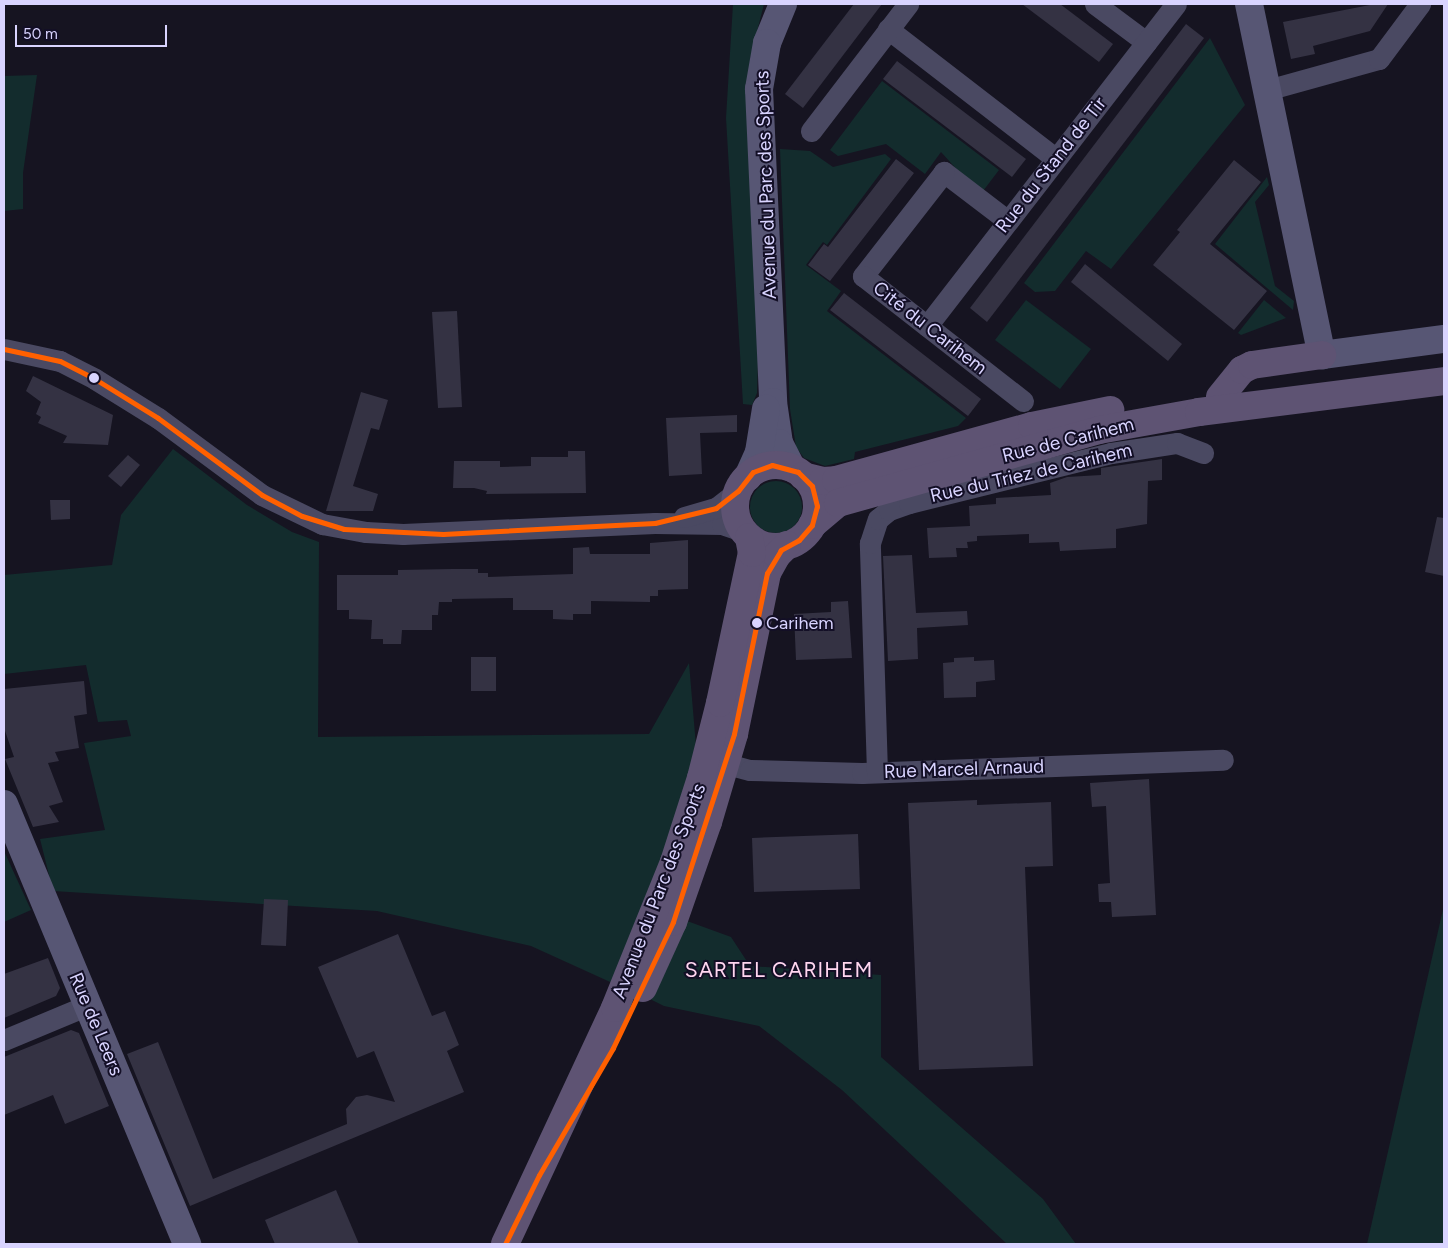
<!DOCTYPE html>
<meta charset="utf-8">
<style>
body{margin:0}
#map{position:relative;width:1448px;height:1248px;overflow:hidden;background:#161421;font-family:Figtree,sans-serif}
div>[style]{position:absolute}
.green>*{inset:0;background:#132c2d}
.round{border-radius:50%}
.building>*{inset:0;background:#343243}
.street>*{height:21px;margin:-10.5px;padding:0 10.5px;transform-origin:10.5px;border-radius:10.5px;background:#4a4962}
.secondary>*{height:28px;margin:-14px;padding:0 14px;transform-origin:14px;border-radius:14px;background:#575674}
.primary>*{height:28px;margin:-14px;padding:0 14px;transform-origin:14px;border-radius:14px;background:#5e5373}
.primary>.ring{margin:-14px;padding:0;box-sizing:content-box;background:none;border:28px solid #5e5373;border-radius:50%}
.bus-1>*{height:5px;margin:-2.5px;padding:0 2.5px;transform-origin:2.5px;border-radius:2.5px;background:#ff6000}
.dots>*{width:14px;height:14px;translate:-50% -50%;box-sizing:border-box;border:2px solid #130f26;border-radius:50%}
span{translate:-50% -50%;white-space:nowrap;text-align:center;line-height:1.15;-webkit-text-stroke:4px #130f26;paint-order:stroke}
.bus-label{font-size:18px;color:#d9d4ff}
.left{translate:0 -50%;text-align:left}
.street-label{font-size:19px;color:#d9d4ff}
.quarter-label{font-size:21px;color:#ffd6f0;letter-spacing:1px}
.frame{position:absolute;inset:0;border:5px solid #d9d4ff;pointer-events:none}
.scale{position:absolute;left:15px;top:25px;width:152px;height:22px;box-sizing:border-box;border:2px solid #d9d4ff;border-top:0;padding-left:6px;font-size:15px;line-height:18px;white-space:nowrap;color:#d9d4ff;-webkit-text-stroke:4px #130f26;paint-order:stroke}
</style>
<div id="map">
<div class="green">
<i style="clip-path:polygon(733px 4px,764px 4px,750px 59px,749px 165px,760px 297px,757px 393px,752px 405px,743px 404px,726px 118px)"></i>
<i style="clip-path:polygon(1210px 38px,1245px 105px,1111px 269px,1086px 251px,1055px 291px,1035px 292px,1024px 283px)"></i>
<i style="clip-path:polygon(37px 75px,23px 173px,23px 209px,4px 211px,4px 76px)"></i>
<i style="clip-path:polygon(882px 81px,999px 170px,980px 195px,941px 152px,925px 174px,886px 144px,838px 156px,830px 150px)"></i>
<i style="clip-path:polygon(780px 149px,810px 151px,833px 167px,885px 154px,891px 159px,827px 245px,823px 242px,806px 265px,841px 291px,827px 311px,966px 418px,958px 426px,855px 452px,854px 459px,825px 466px,804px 458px,796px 447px,790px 409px)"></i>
<i style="clip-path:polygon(1267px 177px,1269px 185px,1255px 202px,1275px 286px,1294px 301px,1293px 310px,1215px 244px)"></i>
<i style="clip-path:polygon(1026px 300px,1091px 349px,1060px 389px,995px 340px)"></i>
<i style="clip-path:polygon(1264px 300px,1286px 318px,1241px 335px,1238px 333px)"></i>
<i style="clip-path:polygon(173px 449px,247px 505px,292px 532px,319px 542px,318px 737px,649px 734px,689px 663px,697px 758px,619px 986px,531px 946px,377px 911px,53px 891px,40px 839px,105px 830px,84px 743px,131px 736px,127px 720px,98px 722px,86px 665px,4px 674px,4px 575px,112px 565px,121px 515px)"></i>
<i class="round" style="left:750px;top:481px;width:52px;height:52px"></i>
<i style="clip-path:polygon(4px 851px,31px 910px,4px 922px)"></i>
<i style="clip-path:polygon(1444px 905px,1444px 1244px,1367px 1244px)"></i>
<i style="clip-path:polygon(687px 921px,731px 937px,750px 966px,881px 975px,881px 1057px,1043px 1199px,1076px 1244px,1007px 1244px,842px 1090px,759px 1026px,664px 1006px,650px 999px)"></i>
</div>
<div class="building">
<i style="clip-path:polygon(854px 4px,882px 4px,803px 108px,785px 94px)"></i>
<i style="clip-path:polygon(1022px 4px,1060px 4px,1113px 44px,1099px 62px)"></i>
<i style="clip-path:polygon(1375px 4px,1388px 4px,1370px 31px,1313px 46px,1315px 54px,1291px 59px,1283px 22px)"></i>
<i style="clip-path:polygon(1186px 24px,1204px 38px,987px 322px,970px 308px)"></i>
<i style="clip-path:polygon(897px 61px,1026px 159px,1012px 177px,883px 79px)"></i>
<i style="clip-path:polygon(896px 159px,914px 173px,830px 281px,808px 265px,824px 244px,828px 247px)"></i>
<i style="clip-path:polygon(1234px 160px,1261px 182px,1210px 244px,1267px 291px,1234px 330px,1153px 265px,1180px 232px,1177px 230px)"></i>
<i style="clip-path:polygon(1085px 264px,1182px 344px,1168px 361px,1071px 282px)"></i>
<i style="clip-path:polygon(844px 293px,981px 399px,968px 416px,830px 310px)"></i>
<i style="clip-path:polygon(457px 311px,462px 407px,438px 408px,432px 312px)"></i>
<i style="clip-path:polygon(33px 376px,113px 415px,108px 445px,63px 443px,67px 436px,38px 423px,41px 417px,36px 414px,41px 402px,26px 391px)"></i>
<i style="clip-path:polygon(361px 392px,388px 400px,379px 430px,371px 428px,353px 486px,378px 494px,373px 511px,326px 511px)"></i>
<i style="clip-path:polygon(737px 415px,737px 432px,700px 433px,702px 474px,669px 476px,666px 418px)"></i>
<i style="clip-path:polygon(568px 451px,585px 451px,586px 493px,486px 494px,487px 491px,474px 488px,453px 488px,454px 461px,500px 461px,500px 467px,531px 466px,531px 457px,568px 457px)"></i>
<i style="clip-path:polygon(128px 455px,140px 465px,121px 487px,108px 476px)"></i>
<i style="clip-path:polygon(1162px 459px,1162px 480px,1148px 481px,1147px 524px,1116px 529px,1116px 548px,1060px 551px,1059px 542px,1029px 543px,1029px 534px,977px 536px,977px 541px,967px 542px,968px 548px,956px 548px,957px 557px,929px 558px,927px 528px,970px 526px,969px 506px,996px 504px,996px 498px,1051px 495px,1050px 483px,1067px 477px,1101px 475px,1101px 468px)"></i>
<i style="clip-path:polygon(50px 500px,70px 500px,70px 519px,51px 520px)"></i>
<i style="clip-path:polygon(1437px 517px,1444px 518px,1444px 576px,1425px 572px)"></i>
<i style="clip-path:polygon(688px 540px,688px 589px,658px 590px,658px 596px,650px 596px,650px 602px,591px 601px,591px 614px,573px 614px,573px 620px,553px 619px,553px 610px,513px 610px,513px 598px,452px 599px,452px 602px,439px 602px,438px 615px,432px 615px,432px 630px,402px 630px,401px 644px,383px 644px,383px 639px,371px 639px,372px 620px,349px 619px,349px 610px,337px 610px,337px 575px,398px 575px,398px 570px,453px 569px,478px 569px,478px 573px,488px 573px,488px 577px,573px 574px,573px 548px,589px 547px,590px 554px,650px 554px,650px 543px)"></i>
<i style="clip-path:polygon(912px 555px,916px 613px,967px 611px,968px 625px,917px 628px,918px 659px,888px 661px,883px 556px)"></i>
<i style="clip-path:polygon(848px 601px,852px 658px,796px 660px,794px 614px,831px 612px,831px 602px)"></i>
<i style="clip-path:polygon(471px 657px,496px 657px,496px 691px,471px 691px)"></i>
<i style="clip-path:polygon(974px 657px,974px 661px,994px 660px,995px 680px,976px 682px,976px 697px,944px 698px,943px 663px,954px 662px,954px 658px)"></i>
<i style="clip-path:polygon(84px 681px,87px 714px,74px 716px,79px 748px,55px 752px,59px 761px,48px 763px,63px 802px,49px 806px,59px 822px,33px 827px,5px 759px,14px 757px,4px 728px,4px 689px)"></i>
<i style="clip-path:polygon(1149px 779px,1156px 915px,1112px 917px,1111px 902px,1099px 902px,1098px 884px,1110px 883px,1106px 806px,1092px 807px,1090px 783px)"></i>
<i style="clip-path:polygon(977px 800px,977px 805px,1051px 802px,1053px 866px,1025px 867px,1033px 1066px,919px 1070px,908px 803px)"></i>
<i style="clip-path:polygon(858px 834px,860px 889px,754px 892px,752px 838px)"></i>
<i style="clip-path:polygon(264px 899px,288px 900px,286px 946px,261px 945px)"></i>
<i style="clip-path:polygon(398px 934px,432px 1016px,445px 1011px,459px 1045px,447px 1051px,464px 1092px,190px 1206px,127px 1054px,158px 1042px,213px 1179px,347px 1124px,346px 1109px,356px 1097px,367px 1095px,395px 1102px,374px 1051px,357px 1058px,318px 967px)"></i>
<i style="clip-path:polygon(48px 958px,60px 988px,56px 996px,4px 1018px,4px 974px)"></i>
<i style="clip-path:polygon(71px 1030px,79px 1033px,109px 1106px,65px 1124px,53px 1095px,4px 1115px,4px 1057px)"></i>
<i style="clip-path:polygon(336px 1190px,359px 1244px,275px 1244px,265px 1220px)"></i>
</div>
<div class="street">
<i style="left:1095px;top:4px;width:64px;rotate:36.7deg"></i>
<i style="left:888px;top:29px;width:212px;rotate:37.7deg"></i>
<i style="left:1267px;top:90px;width:116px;rotate:-15.5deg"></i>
<i style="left:1379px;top:59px;width:69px;rotate:-53.3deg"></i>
<i style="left:811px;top:131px;width:160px;rotate:-52.6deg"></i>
<i style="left:1008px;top:221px;width:81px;rotate:-142.6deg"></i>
<i style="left:944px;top:172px;width:132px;rotate:127.9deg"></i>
<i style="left:863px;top:276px;width:203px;rotate:38deg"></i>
<i style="left:927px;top:326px;width:407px;rotate:-52.3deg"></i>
<i style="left:4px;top:349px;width:57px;rotate:12.1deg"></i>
<i style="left:60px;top:361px;width:39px;rotate:27deg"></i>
<i style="left:95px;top:379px;width:74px;rotate:31.8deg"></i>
<i style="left:158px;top:418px;width:129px;rotate:36.5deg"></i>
<i style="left:262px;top:495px;width:67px;rotate:25.8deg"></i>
<i style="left:322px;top:524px;width:45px;rotate:10.3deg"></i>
<i style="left:366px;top:532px;width:37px;rotate:3deg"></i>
<i style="left:403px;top:534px;width:252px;rotate:-2.5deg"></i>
<i style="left:655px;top:523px;width:67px;rotate:0.9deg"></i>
<i style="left:722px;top:524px;width:24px;rotate:19deg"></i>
<i style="left:684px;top:517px;width:33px;rotate:-16deg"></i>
<i style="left:716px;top:508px;width:28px;rotate:-38deg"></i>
<i style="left:712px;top:760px;width:39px;rotate:15deg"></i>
<i style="left:750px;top:770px;width:112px;rotate:1.5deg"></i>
<i style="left:862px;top:773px;width:361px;rotate:-2.1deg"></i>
<i style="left:877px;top:772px;width:229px;rotate:-91.8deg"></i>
<i style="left:870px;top:543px;width:25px;rotate:-72deg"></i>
<i style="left:878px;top:519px;width:14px;rotate:-39deg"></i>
<i style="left:889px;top:510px;width:21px;rotate:-19deg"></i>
<i style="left:909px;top:503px;width:208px;rotate:-13.9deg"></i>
<i style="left:1111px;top:453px;width:67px;rotate:-8.6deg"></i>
<i style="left:1177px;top:443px;width:28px;rotate:21deg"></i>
<i style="left:4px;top:1040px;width:91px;rotate:-22.6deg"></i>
</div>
<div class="secondary">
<i style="left:783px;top:4px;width:42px;rotate:112.3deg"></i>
<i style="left:767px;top:43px;width:47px;rotate:99.9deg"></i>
<i style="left:759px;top:89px;width:313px;rotate:87.4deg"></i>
<i style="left:773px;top:402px;width:41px;rotate:81.7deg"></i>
<i style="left:779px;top:443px;width:28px;rotate:63deg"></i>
<i style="left:1249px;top:4px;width:359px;rotate:78.3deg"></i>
<i style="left:1322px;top:355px;width:123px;rotate:-7.5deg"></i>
<i style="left:748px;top:477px;width:27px;rotate:-66deg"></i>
<i style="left:759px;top:452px;width:44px;rotate:-80.8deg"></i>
<i style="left:4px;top:804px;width:477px;rotate:67.4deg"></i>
</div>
<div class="primary">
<i style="left:1220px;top:397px;width:35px;rotate:-51deg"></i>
<i style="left:1242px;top:370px;width:11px;rotate:-27deg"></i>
<i style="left:1252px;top:365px;width:71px;rotate:-8.1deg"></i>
<i class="ring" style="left:735px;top:465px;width:54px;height:54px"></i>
<i style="left:803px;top:476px;width:21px;rotate:14deg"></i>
<i style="left:823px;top:481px;width:13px;rotate:-4deg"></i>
<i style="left:836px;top:480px;width:203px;rotate:-15.4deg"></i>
<i style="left:1032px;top:426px;width:80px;rotate:-11.6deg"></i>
<i style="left:812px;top:525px;width:34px;rotate:-40deg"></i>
<i style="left:838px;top:503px;width:271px;rotate:-15.6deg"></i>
<i style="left:1099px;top:430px;width:102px;rotate:-10.2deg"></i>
<i style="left:1199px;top:412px;width:247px;rotate:-7.2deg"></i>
<i style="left:643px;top:988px;width:72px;rotate:-65.6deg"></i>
<i style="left:673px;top:922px;width:106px;rotate:-70.7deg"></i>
<i style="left:708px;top:822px;width:92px;rotate:-73.5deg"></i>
<i style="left:734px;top:734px;width:164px;rotate:-78.4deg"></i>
<i style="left:767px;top:573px;width:21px;rotate:-61deg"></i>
<i style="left:777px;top:555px;width:14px;rotate:-45deg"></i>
<i style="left:505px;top:1244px;width:260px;rotate:-65deg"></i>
<i style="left:615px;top:1008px;width:157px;rotate:-68deg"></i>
<i style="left:674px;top:862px;width:88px;rotate:-72.2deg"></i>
<i style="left:701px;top:778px;width:77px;rotate:-75.8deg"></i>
<i style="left:720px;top:703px;width:153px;rotate:-78deg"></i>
<i style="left:752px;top:553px;width:16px;rotate:-101deg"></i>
</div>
<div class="bus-1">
<i style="left:4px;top:349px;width:57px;rotate:12.1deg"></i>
<i style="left:60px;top:361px;width:39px;rotate:27deg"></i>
<i style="left:95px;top:379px;width:74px;rotate:31.8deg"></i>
<i style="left:158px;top:418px;width:129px;rotate:36.5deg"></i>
<i style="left:262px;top:495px;width:45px;rotate:27.7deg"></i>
<i style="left:302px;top:516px;width:44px;rotate:17.2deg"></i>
<i style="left:344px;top:529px;width:99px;rotate:2.9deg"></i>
<i style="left:443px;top:534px;width:212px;rotate:-3deg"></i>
<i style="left:655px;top:523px;width:63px;rotate:-13.8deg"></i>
<i style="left:716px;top:508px;width:28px;rotate:-38deg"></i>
<i style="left:738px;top:491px;width:24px;rotate:-52deg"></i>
<i style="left:753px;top:472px;width:20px;rotate:-20deg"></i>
<i style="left:772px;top:465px;width:27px;rotate:15deg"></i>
<i style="left:798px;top:472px;width:20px;rotate:45deg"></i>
<i style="left:812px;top:486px;width:21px;rotate:76deg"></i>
<i style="left:817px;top:506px;width:20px;rotate:105deg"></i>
<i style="left:812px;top:525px;width:20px;rotate:131deg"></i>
<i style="left:799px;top:540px;width:21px;rotate:151deg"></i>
<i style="left:781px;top:550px;width:27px;rotate:121deg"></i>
<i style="left:767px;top:573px;width:164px;rotate:101.6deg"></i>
<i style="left:734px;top:734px;width:198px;rotate:108deg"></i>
<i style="left:673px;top:922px;width:140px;rotate:115.5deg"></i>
<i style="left:613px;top:1048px;width:147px;rotate:120.2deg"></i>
<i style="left:539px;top:1175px;width:77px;rotate:116.2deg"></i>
</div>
<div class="dots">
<i style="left:94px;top:378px;background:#d9d4ff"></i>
<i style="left:757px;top:623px;background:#d9d4ff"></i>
</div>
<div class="bus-label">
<span class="left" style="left:766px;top:623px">Carihem</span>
</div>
<div class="street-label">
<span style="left:1051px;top:165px;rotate:-52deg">Rue du Stand de Tir</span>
<span style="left:766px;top:185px;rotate:-92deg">Avenue du Parc des Sports</span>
<span style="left:930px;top:328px;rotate:38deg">Cité du Carihem</span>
<span style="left:1068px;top:440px;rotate:-14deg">Rue de Carihem</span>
<span style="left:1031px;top:473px;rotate:-13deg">Rue du Triez de Carihem</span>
<span style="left:964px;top:769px;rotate:-2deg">Rue Marcel Arnaud</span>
<span style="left:659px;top:891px;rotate:-69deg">Avenue du Parc des Sports</span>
<span style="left:96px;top:1024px;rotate:67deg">Rue de Leers</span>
</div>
<div class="quarter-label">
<span style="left:779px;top:970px">SARTEL CARIHEM</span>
</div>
<div class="frame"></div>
<div class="scale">50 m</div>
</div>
